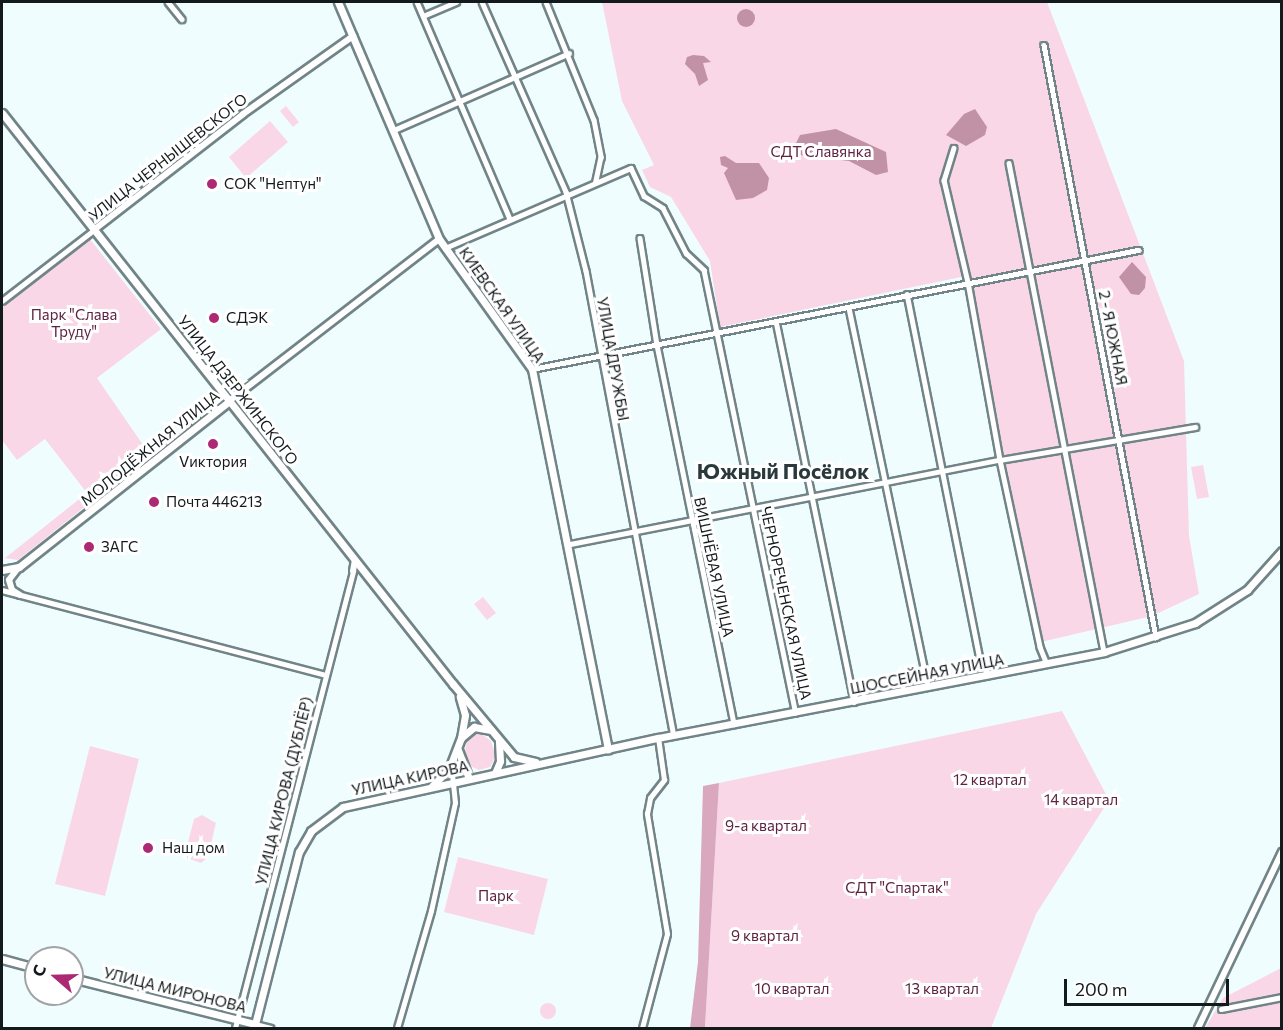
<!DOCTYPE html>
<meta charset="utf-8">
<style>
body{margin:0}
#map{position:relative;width:1283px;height:1030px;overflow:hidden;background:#f0fdff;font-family:Commissioner,sans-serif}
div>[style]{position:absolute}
.green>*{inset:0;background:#fad7e6}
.round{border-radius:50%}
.forest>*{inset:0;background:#d9a8be}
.water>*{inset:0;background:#c191a6}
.roads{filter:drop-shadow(2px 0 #718487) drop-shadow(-2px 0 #718487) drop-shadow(0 2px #718487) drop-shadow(0 -2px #718487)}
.minor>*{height:4.5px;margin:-2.25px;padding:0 2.25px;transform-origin:2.25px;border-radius:2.25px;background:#fff}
.tertiary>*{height:6px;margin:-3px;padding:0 3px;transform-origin:3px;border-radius:3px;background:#fff}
.secondary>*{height:7px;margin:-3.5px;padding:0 3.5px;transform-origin:3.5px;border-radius:3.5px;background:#fff}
.dots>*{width:16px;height:16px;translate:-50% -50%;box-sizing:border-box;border:3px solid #fff;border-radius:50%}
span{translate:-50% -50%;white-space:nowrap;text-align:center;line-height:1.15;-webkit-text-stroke:6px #fff;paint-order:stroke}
.park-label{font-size:15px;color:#5e2342}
.street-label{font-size:15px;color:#131a1c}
.poi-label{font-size:15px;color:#131a1c}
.left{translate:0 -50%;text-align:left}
.district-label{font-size:21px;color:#29393c;font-weight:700}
.frame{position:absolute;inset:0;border:3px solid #131a1c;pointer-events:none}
.north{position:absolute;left:24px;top:946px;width:60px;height:60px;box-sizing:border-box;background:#fff;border:2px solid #a1a3a4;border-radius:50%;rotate:290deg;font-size:16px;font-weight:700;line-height:24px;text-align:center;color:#131a1c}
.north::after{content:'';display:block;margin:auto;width:21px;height:27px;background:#ac2a74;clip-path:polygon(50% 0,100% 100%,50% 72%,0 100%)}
.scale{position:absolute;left:1064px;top:979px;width:165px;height:27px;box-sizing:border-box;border:3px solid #131a1c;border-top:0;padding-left:8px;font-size:18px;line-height:21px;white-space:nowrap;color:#131a1c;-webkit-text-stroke:4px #fff;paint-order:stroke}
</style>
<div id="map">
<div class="green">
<i style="clip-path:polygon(602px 2px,1047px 2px,1184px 361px,1189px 536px,1199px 594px,1152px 616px,1041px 642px,1000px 460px,966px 276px,720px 327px,710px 261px,671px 197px,650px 187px,642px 170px,654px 165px,622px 101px)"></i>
<i style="clip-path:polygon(286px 106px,299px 122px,293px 127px,280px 111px)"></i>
<i style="clip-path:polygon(270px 121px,288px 142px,246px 178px,229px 157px)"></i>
<i style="clip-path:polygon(89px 238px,161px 329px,97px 378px,150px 455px,18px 560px,5px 558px,87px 493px,45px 439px,17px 460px,2px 440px,2px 308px)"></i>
<i style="clip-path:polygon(1203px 465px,1209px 497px,1197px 499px,1191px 467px)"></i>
<i style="clip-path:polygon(483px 597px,496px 613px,487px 620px,474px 604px)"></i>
<i style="clip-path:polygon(1062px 711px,1109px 800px,1036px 914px,991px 1028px,705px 1028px,719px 783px)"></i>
<i style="clip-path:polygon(476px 730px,491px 741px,496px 756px,490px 767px,479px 770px,468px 765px,464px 755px,468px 737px)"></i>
<i style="clip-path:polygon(90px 746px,139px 759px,105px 896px,55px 884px)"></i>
<i style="clip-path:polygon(202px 815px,216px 823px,208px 857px,201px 863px,187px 858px,185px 854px,194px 819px)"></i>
<i style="clip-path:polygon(458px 857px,548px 879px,534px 935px,444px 912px)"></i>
<i style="clip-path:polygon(1281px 968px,1281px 1028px,1205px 1028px,1223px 998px)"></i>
<i class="round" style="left:540px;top:1003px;width:16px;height:16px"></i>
</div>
<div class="forest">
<i style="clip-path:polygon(719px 783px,705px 1027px,690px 1028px,698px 962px,703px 786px)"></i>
</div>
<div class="water">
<i class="round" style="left:737px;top:9px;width:18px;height:18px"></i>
<i style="clip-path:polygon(693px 55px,704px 56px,711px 62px,703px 63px,708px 80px,699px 86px,695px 74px,685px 64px,687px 57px)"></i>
<i style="clip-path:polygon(975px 109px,987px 127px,985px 135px,966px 146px,946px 135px,964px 114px)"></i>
<i style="clip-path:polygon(836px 129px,886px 152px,888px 172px,876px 175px,849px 161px,800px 155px,795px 145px,800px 135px)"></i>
<i style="clip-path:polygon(725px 156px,736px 163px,759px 163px,769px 178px,767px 190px,753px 198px,736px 200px,724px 173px,728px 168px,721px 165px,720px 157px)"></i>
<i style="clip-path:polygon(1132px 262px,1146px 277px,1145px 288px,1139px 295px,1131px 294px,1119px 277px)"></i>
</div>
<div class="roads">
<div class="minor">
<i style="left:168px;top:2px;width:22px;rotate:51deg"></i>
<i style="left:417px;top:2px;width:236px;rotate:66.8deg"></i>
<i style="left:482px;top:2px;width:208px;rotate:66.1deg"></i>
<i style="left:566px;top:192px;width:81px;rotate:75.8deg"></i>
<i style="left:586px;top:271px;width:472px;rotate:79.3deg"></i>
<i style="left:546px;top:2px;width:127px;rotate:67.9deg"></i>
<i style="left:594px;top:120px;width:38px;rotate:79deg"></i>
<i style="left:601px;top:157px;width:25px;rotate:102deg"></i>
<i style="left:423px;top:16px;width:36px;rotate:-23deg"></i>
<i style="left:1044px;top:45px;width:603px;rotate:79.29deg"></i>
<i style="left:394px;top:130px;width:191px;rotate:-23.7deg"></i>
<i style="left:954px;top:148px;width:34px;rotate:107deg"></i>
<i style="left:944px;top:180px;width:105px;rotate:76.8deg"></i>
<i style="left:968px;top:282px;width:181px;rotate:79.8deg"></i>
<i style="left:1000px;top:460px;width:191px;rotate:77.9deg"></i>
<i style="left:1040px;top:647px;width:18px;rotate:68deg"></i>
<i style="left:1009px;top:163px;width:498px;rotate:79deg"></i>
<i style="left:640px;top:238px;width:108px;rotate:81deg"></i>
<i style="left:657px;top:345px;width:387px;rotate:78.5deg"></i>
<i style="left:445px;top:248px;width:202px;rotate:-23.3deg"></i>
<i style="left:631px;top:168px;width:31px;rotate:65deg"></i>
<i style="left:644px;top:196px;width:22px;rotate:32deg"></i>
<i style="left:663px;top:208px;width:51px;rotate:62.9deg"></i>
<i style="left:686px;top:253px;width:25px;rotate:43deg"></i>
<i style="left:704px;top:270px;width:452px;rotate:78.3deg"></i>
<i style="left:907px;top:294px;width:372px;rotate:78.7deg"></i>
<i style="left:980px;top:659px;width:18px;rotate:63deg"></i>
<i style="left:2px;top:301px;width:118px;rotate:-37.7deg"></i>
<i style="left:849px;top:308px;width:387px;rotate:78.2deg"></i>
<i style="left:776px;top:321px;width:389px;rotate:78.4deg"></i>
<i style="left:532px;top:369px;width:618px;rotate:-11.11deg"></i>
<i style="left:570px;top:544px;width:438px;rotate:-11.1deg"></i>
<i style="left:1000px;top:460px;width:198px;rotate:-9.6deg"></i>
<i style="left:2px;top:590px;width:335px;rotate:14.7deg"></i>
<i style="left:1221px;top:1009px;width:62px;rotate:-11.1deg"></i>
<i style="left:255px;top:1024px;width:16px;rotate:14deg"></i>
<i style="left:235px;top:1028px;width:472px;rotate:-75.5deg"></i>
<i style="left:397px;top:1028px;width:122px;rotate:-73.8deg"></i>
<i style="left:431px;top:911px;width:111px;rotate:-77.5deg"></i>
<i style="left:455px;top:803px;width:37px;rotate:-96deg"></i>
<i style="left:642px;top:1028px;width:97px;rotate:-75.1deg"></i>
<i style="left:667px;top:934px;width:122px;rotate:-99.5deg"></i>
<i style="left:647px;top:814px;width:16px;rotate:-79deg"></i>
<i style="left:650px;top:798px;width:23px;rotate:-52deg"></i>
<i style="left:664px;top:780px;width:42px;rotate:-98.1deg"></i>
</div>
<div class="tertiary">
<i style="left:95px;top:229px;width:187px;rotate:-37.8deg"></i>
<i style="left:243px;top:114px;width:135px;rotate:-35.3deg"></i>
<i style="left:229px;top:401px;width:265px;rotate:-37.6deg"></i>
<i style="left:19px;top:567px;width:16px;rotate:128deg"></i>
<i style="left:9px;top:580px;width:10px;rotate:73deg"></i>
<i style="left:12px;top:590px;width:9px;rotate:32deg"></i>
<i style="left:353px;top:571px;width:11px;rotate:-80deg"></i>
<i style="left:1198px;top:1028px;width:195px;rotate:-64.5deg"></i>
</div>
<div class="secondary">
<i style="left:338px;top:2px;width:258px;rotate:66.9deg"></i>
<i style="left:439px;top:239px;width:160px;rotate:54.4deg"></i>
<i style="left:532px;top:369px;width:388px;rotate:78.7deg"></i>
<i style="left:2px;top:113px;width:728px;rotate:51.7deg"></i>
<i style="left:453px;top:684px;width:95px;rotate:50.1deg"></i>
<i style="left:514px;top:757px;width:22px;rotate:13deg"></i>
<i style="left:2px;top:570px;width:17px;rotate:-10deg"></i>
<i style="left:19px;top:567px;width:268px;rotate:-38.3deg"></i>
<i style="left:462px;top:737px;width:16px;rotate:-40deg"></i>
<i style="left:474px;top:727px;width:17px;rotate:10deg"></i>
<i style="left:458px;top:750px;width:31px;rotate:69deg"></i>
<i style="left:495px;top:773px;width:13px;rotate:-67deg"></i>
<i style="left:500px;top:761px;width:20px;rotate:-93deg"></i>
<i style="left:432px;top:786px;width:24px;rotate:-45deg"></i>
<i style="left:449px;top:769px;width:33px;rotate:-69deg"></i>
<i style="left:461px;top:738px;width:23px;rotate:-80deg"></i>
<i style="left:465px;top:715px;width:19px;rotate:-106deg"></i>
<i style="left:2px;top:959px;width:35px;rotate:15deg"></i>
<i style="left:72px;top:978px;width:189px;rotate:14.1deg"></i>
<i style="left:254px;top:1028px;width:182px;rotate:-75.7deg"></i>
<i style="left:299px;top:852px;width:24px;rotate:-60deg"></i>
<i style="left:311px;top:831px;width:40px;rotate:-37deg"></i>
<i style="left:343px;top:807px;width:322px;rotate:-12.4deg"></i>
<i style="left:658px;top:738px;width:454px;rotate:-10.9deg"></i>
<i style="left:1104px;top:652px;width:96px;rotate:-17.7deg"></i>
<i style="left:1195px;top:623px;width:62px;rotate:-32.4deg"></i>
<i style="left:1247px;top:590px;width:52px;rotate:-48.1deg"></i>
</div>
</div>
<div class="dots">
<i style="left:212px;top:184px;background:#ac2a74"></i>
<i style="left:214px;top:318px;background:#ac2a74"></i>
<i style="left:213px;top:444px;background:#ac2a74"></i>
<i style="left:154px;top:502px;background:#ac2a74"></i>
<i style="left:89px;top:547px;background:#ac2a74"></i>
<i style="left:148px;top:848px;background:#ac2a74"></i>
</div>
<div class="park-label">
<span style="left:821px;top:152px">СДТ Славянка</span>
<span style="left:74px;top:323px">Парк "Слава<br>Труду"</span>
<span style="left:990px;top:780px">12 квартал</span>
<span style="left:1081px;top:800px">14 квартал</span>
<span style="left:766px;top:826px">9-а квартал</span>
<span style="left:897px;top:888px">СДТ "Спартак"</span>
<span style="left:496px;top:896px">Парк</span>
<span style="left:765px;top:936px">9 квартал</span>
<span style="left:792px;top:989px">10 квартал</span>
<span style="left:942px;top:989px">13 квартал</span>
</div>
<div class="street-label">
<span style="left:168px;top:157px;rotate:-38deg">УЛИЦА ЧЕРНЫШЕВСКОГО</span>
<span style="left:502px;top:305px;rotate:55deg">КИЕВСКАЯ УЛИЦА</span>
<span style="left:1113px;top:338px;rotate:79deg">2 - Я ЮЖНАЯ</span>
<span style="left:613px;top:359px;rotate:80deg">УЛИЦА ДРУЖБЫ</span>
<span style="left:238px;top:390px;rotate:52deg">УЛИЦА ДЗЕРЖИНСКОГО</span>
<span style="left:150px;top:448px;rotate:-39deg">МОЛОДЁЖНАЯ УЛИЦА</span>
<span style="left:714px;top:567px;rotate:78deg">ВИШНЁВАЯ УЛИЦА</span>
<span style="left:786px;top:603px;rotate:78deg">ЧЕРНОРЕЧЕНСКАЯ УЛИЦА</span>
<span style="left:927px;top:674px;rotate:-11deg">ШОССЕЙНАЯ УЛИЦА</span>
<span style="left:410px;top:778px;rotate:-12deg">УЛИЦА КИРОВА</span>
<span style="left:284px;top:791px;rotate:-76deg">УЛИЦА КИРОВА (ДУБЛЁР)</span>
<span style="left:175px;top:990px;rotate:14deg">УЛИЦА МИРОНОВА</span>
</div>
<div class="poi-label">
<span class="left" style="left:224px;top:184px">СОК "Нептун"</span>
<span class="left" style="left:226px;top:318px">СДЭК</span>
<span style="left:213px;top:462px">Vиктория</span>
<span class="left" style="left:166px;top:502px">Почта 446213</span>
<span class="left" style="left:101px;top:547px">ЗАГС</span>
<span class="left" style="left:162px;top:848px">Наш дом</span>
</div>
<div class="district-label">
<span style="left:783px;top:471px">Южный Посёлок</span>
</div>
<div class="frame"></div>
<div class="north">С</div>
<div class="scale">200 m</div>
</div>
